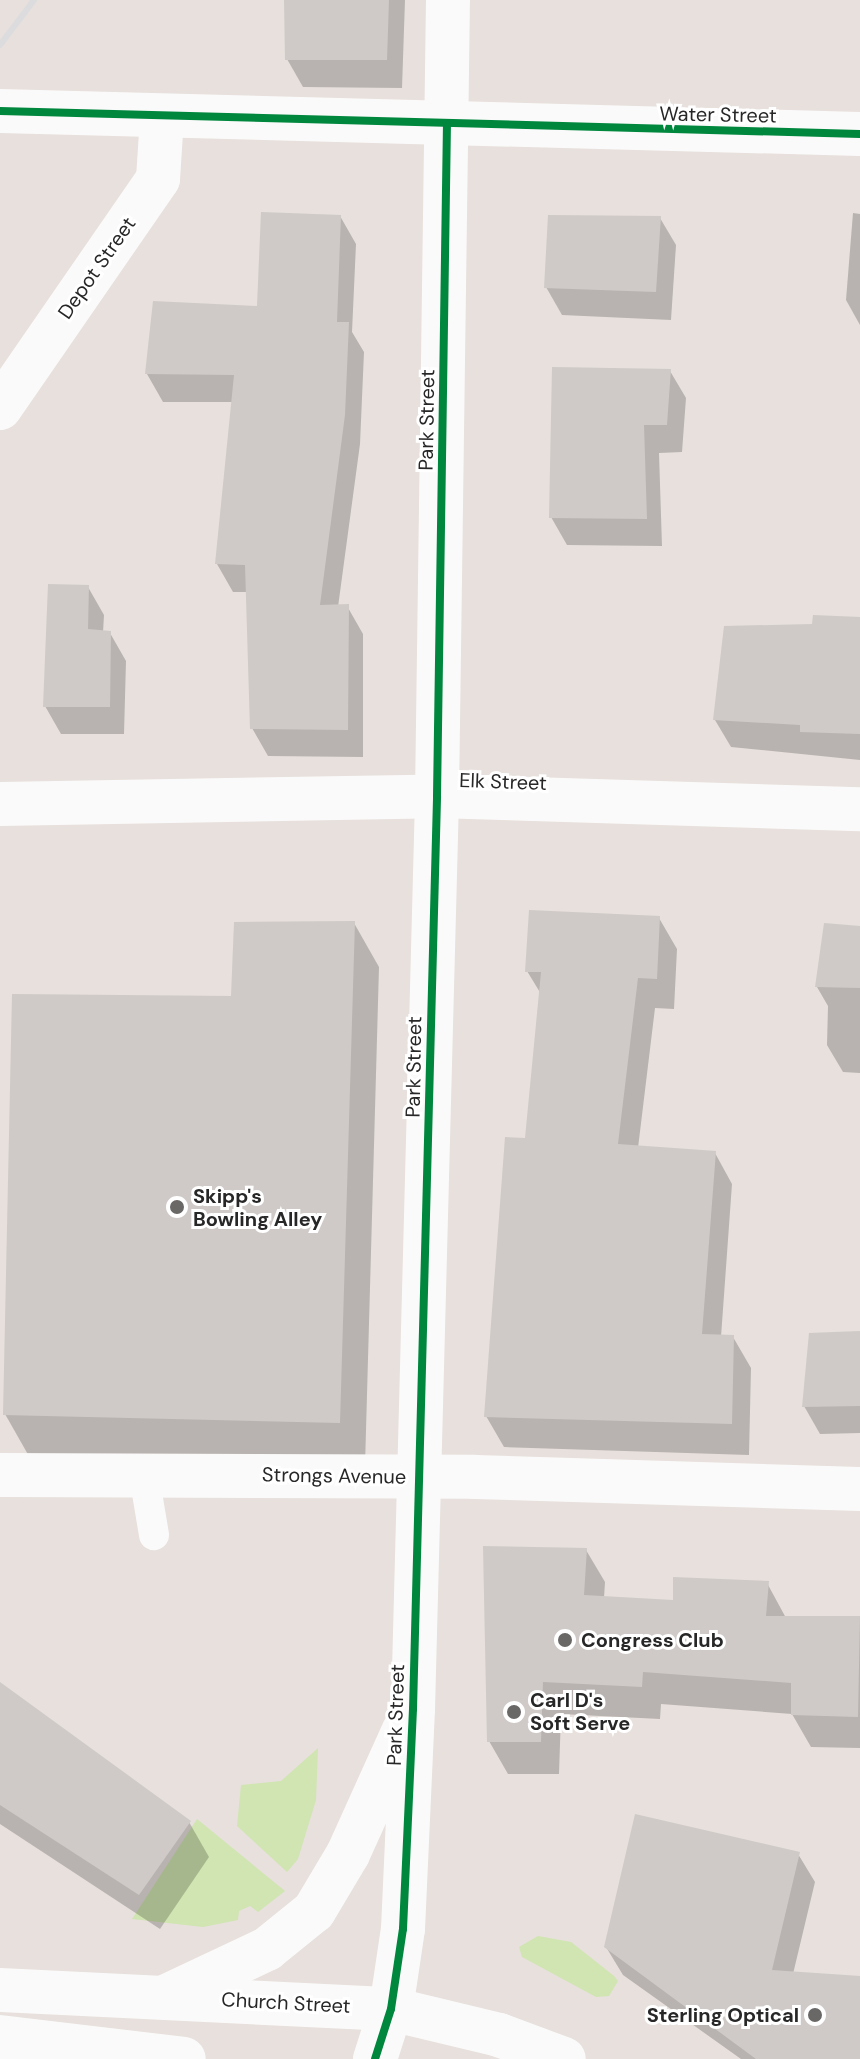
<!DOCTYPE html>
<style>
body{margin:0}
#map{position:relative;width:860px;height:2059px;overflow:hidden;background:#e7e0dc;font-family:"DM Sans",sans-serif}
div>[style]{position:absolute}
.green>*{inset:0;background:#d0e5b1}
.shadow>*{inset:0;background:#0003}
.building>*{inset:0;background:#cfcac7}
.service>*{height:30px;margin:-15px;padding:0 15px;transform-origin:15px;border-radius:15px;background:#fbfafa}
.minor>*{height:44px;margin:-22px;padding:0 22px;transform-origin:22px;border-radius:22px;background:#fbfafa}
.tertiary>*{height:44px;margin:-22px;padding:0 22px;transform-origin:22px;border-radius:22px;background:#fbfafa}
.secondary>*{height:44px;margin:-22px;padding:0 22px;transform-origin:22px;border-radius:22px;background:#fbfafa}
.rail>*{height:6px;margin:-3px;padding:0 3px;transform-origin:3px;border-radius:3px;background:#dcdcde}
.cycleway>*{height:8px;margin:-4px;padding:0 4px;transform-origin:4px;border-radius:4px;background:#00873e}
.dots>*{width:22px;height:22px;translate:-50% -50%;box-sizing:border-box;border:4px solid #fff;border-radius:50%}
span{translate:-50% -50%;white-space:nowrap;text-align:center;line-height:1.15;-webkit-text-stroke:6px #fff;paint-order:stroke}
.street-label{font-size:20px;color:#272727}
.poi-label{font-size:20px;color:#272727;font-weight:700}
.left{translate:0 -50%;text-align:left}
.right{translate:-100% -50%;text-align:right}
</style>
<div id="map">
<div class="green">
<i style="clip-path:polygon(318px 1748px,316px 1800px,298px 1859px,287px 1872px,237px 1826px,241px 1785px,281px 1781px)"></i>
<i style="clip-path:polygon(197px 1819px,285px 1891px,258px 1912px,250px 1906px,239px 1911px,238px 1920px,203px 1927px,132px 1919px)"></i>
<i style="clip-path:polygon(538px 1936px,571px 1942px,614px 1976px,618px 1981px,609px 1996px,596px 1997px,522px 1957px,519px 1947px)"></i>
</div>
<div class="shadow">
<i style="clip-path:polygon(286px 0,405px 0,402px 88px,303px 87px,287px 59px)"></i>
<i style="clip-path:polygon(853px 213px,860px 214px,860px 325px,846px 300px)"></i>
<i style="clip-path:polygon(340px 216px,356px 244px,352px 332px,364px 352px,360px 444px,338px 607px,347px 606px,363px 634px,363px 757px,268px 756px,252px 728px,248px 592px,233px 592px,217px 564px,233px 402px,163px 402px,147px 374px,259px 309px)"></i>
<i style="clip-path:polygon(660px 218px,676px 245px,671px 320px,562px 315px,546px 287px)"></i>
<i style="clip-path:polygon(670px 371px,686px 398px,682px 452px,659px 453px,662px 546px,567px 545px,551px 517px)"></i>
<i style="clip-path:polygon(88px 587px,104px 615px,103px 633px,110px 633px,126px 661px,124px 734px,61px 734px,45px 706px)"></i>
<i style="clip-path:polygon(860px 619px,860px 760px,731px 747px,715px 720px,813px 626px)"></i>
<i style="clip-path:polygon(659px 918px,677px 949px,674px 1009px,655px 1008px,638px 1148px,715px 1153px,732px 1184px,721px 1337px,733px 1337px,751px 1368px,749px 1455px,504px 1447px,486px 1416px,527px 1140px,541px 994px,527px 971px)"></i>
<i style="clip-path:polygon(354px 923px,379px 967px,365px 1466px,30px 1458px,5px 1414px,232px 998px)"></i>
<i style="clip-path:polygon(860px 928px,860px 1073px,843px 1072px,827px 1045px,828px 1006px,817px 987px)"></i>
<i style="clip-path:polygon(860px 1333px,860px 1433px,820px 1434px,804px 1406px)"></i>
<i style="clip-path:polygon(586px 1550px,605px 1582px,604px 1598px,675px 1603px,767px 1583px,786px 1618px,860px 1618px,860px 1748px,811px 1747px,792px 1714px,661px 1704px,660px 1719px,561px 1714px,559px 1774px,508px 1774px,489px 1741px)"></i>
<i style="clip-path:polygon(0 1686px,189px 1822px,209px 1857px,160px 1929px,0 1824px)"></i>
<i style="clip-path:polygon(798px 1854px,815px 1882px,793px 1974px,860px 1978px,860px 2059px,741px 2059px,623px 1975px,606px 1947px)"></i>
</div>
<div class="building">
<i style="clip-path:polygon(284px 0,389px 0,387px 60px,285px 60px)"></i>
<i style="clip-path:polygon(261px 212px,341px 215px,337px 322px,349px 322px,345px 415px,320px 605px,349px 604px,348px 730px,250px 729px,245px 565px,215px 564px,234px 375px,145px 374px,153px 301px,257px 306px)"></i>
<i style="clip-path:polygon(548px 215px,661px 216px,656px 292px,544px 288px)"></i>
<i style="clip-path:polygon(552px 367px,671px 369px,667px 425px,644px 425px,647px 519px,549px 518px)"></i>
<i style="clip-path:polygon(48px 584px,89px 585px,88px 629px,111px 631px,110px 707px,43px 707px)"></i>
<i style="clip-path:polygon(813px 615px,860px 617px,860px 734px,800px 732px,800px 725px,713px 720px,724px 626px,812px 624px)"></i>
<i style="clip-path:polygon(529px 910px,660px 916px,657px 979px,638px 978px,618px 1144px,716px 1151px,702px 1334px,734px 1335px,732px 1424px,484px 1417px,505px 1137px,525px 1138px,541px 972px,525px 972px)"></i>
<i style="clip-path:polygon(355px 921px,340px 1423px,3px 1415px,12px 994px,231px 996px,234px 922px)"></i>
<i style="clip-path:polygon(824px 923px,860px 926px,860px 988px,815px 987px)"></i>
<i style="clip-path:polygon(860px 1331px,860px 1406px,802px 1407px,809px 1333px)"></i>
<i style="clip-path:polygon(483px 1546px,587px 1548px,584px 1595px,673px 1600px,673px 1577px,769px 1581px,766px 1616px,860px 1616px,858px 1717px,791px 1715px,791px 1683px,643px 1672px,642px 1687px,543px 1682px,541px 1742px,487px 1742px)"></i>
<i style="clip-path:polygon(0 1682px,191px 1821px,139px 1895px,0 1805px)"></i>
<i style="clip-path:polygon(635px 1814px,800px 1852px,772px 1970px,860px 1976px,860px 2059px,756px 2059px,604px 1947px)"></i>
</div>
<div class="service">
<i style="left:144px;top:1475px;width:61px;rotate:80.5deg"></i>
</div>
<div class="minor">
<i style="left:0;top:408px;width:278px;rotate:-55.4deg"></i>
<i style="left:158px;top:179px;width:62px;rotate:-86.3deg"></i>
<i style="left:0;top:804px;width:437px;rotate:-1deg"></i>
<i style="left:437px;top:796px;width:423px;rotate:1.8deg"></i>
<i style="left:0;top:1475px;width:475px;rotate:0.2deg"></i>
<i style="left:475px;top:1477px;width:385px;rotate:1.8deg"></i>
<i style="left:165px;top:1997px;width:113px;rotate:-25.2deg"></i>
<i style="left:267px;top:1949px;width:60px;rotate:-39deg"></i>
<i style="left:314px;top:1911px;width:66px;rotate:-59.2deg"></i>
<i style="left:348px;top:1854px;width:136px;rotate:-65.7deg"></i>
<i style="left:375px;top:2059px;width:52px;rotate:-72.3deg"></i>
<i style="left:391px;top:2009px;width:81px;rotate:-81.5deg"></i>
<i style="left:403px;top:1929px;width:220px;rotate:-87.4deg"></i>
<i style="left:413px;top:1709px;width:913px;rotate:-88.49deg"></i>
<i style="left:437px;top:796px;width:796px;rotate:-89.21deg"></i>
</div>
<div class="tertiary">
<i style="left:0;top:111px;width:860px;rotate:1.53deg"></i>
</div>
<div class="secondary">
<i style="left:0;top:1990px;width:391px;rotate:2.8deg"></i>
<i style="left:391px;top:2009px;width:111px;rotate:13.5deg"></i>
<i style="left:499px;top:2035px;width:69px;rotate:20.3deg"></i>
<i style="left:0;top:2037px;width:185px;rotate:6.8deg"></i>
</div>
<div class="rail">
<i style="left:0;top:45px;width:56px;rotate:-52.9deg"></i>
</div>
<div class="cycleway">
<i style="left:0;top:111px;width:860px;rotate:1.53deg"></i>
<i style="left:375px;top:2059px;width:52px;rotate:-72.3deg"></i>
<i style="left:391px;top:2009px;width:81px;rotate:-81.5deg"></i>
<i style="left:403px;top:1929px;width:220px;rotate:-87.4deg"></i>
<i style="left:413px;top:1709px;width:913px;rotate:-88.49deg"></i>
<i style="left:437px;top:796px;width:671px;rotate:-89.15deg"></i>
</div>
<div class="dots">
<i style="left:177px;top:1207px;background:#6a6866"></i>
<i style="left:565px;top:1640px;background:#6a6866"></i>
<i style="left:514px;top:1712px;background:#6a6866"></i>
<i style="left:815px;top:2015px;background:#6a6866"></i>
</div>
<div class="street-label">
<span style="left:718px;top:115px;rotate:1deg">Water Street</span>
<span style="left:97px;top:268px;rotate:-55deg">Depot Street</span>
<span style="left:427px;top:420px;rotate:-89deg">Park Street</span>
<span style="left:503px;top:782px;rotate:2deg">Elk Street</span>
<span style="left:414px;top:1067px;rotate:-89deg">Park Street</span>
<span style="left:334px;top:1476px;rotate:1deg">Strongs Avenue</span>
<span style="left:396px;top:1715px;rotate:-88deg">Park Street</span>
<span style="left:286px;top:2003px;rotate:3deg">Church Street</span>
</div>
<div class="poi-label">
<span class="left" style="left:193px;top:1208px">Skipp's<br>Bowling Alley</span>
<span class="left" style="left:581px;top:1640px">Congress Club</span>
<span class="left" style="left:530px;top:1712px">Carl D's<br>Soft Serve</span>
<span class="right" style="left:799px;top:2015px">Sterling Optical</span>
</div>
</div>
